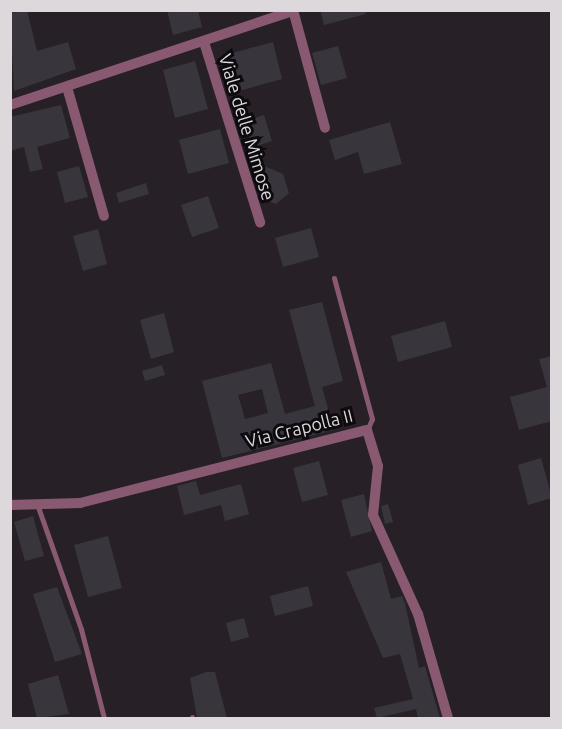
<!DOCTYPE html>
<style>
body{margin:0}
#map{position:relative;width:562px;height:729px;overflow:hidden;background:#272127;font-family:Ubuntu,sans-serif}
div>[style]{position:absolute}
.building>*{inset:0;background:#38353d}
.service>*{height:5px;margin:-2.5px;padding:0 2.5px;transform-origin:2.5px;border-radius:2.5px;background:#895972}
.minor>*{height:10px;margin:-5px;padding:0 5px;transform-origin:5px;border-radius:5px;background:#895972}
span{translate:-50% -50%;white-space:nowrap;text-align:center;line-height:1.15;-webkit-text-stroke:6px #0e0b0e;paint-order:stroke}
.street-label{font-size:18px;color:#dcd8dc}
.frame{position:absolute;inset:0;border:12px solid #dcd8dc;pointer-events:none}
</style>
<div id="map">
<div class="building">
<i style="clip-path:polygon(27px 10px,37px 51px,68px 42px,76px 69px,14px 91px,10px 13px)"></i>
<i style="clip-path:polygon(167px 10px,198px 10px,202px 27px,173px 35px)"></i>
<i style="clip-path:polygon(320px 10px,365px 10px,366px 14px,324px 25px)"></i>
<i style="clip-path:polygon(273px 42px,282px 79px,235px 92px,225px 55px)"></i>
<i style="clip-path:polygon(338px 46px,347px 78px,321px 85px,312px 53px)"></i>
<i style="clip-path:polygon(195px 61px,208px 109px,175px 118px,163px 70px)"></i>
<i style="clip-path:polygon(61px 105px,70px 138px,37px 147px,43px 169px,30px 172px,24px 147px,10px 151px,10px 117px)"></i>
<i style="clip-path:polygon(264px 115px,272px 141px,251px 148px,243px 122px)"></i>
<i style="clip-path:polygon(390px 122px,402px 164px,364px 174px,358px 152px,335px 160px,329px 140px)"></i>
<i style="clip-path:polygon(220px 129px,229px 163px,188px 174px,179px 140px)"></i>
<i style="clip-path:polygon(79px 166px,88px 197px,65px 203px,57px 172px)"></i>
<i style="clip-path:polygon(264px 166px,283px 174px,289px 193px,276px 204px,266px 200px,258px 177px)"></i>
<i style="clip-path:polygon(146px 183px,149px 194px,119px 203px,116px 193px)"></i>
<i style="clip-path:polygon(208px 196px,219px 228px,192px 237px,181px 205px)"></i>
<i style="clip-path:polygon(311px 228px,319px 257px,283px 267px,275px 238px)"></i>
<i style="clip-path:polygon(98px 229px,107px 264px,83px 271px,73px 236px)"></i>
<i style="clip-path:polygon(evenodd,322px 302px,343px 381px,322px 387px,334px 430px,222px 458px,202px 381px,271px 363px,285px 414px,315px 406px,289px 310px,322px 302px,262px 389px,268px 413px,245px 419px,238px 395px,262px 389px)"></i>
<i style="clip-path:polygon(164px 313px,174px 352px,151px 359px,140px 320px)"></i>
<i style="clip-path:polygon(445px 321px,452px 347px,398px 362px,391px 336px)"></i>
<i style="clip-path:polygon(552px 356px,552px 421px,519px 430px,510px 397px,547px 387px,539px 359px)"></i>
<i style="clip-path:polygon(162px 365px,165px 375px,145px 381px,142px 371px)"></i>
<i style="clip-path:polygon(541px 458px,552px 498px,528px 505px,518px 465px)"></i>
<i style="clip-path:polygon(319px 461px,328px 495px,302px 502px,293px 468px)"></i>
<i style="clip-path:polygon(196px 481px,200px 495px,241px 484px,249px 514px,225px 521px,221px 505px,184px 515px,177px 486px)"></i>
<i style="clip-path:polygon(364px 494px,372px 531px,351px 537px,341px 500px)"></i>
<i style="clip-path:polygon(388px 504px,393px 522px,385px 524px,381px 506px)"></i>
<i style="clip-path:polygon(33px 516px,44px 556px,25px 561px,14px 522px)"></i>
<i style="clip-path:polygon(108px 536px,122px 588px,88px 597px,74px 545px)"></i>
<i style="clip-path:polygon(381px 562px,391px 599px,402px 596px,405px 603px,419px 668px,425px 666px,440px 718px,418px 718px,416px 709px,377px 718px,374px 708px,413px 699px,400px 654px,383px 658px,346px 572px)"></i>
<i style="clip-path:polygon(308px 586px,313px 606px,275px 616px,270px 596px)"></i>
<i style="clip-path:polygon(57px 587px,82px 654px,55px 662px,33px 594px)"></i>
<i style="clip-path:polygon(244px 618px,249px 637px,231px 642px,226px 623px)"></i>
<i style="clip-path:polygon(206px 672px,215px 672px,227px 718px,197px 718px,190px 678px)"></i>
<i style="clip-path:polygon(58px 675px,69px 714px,37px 718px,28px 684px)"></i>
</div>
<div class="service">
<i style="left:334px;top:278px;width:146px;rotate:74.9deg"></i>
<i style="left:372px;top:419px;width:12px;rotate:114deg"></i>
<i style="left:37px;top:504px;width:133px;rotate:70.6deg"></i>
<i style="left:81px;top:629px;width:92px;rotate:75.5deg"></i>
<i style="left:192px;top:717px;width:1px;rotate:90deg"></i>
</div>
<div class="minor">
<i style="left:293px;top:10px;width:122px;rotate:74.8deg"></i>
<i style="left:204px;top:42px;width:189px;rotate:72.7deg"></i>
<i style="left:67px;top:87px;width:134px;rotate:74deg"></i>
<i style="left:10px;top:105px;width:298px;rotate:-18.4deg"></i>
<i style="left:10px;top:505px;width:70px;rotate:-1.6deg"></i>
<i style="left:80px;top:503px;width:296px;rotate:-14.3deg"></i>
<i style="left:367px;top:430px;width:38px;rotate:73deg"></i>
<i style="left:378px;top:466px;width:49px;rotate:95.8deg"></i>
<i style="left:373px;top:515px;width:109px;rotate:65.6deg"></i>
<i style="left:418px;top:614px;width:108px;rotate:73.9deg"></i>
</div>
<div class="street-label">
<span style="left:247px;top:127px;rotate:73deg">Viale delle Mimose</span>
<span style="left:299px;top:428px;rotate:-14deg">Via Crapolla II</span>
</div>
<div class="frame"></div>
</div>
